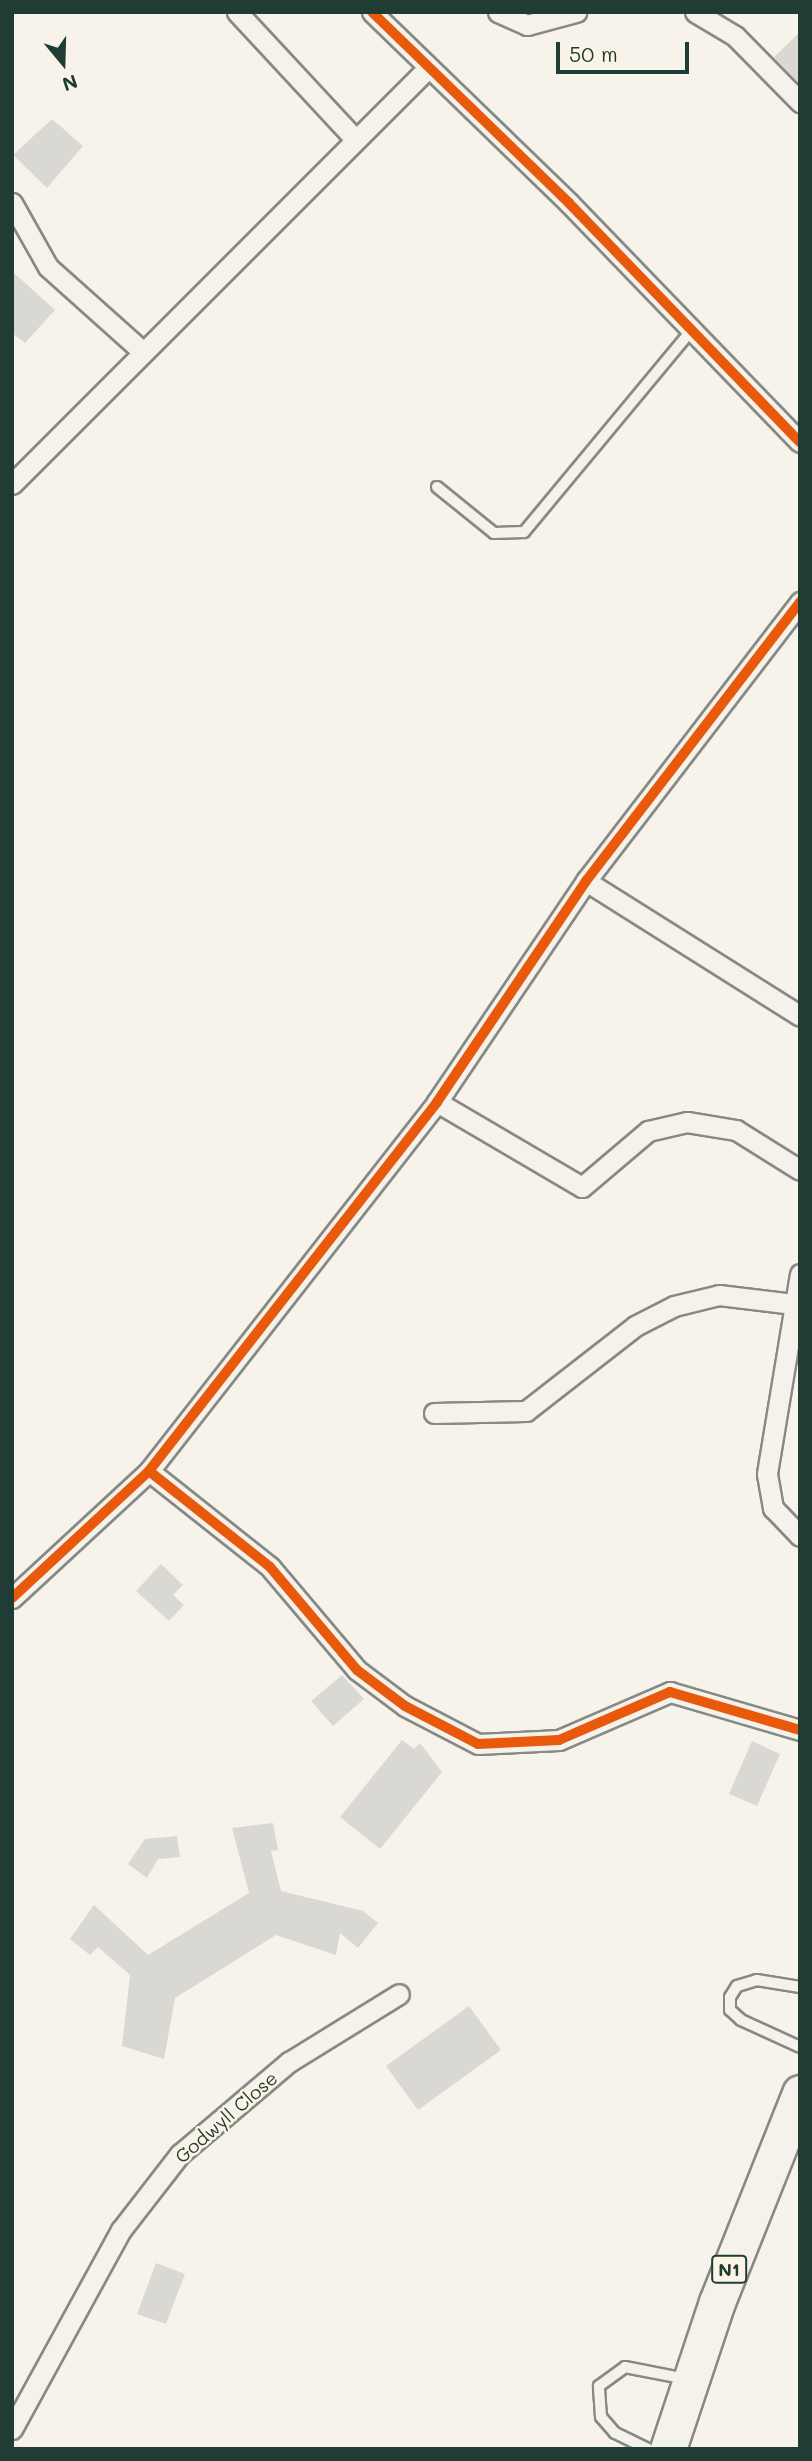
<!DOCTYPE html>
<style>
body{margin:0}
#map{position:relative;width:812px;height:2461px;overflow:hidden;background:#f7f3ea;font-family:Mali,sans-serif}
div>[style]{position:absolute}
.building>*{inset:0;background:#dad8d2}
.roads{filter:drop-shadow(2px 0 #868984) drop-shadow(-2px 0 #868984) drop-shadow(0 2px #868984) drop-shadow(0 -2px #868984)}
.lane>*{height:10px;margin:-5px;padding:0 5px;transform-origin:5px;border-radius:5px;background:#f5f2ec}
.street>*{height:19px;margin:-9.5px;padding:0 9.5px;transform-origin:9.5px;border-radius:9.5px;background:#f5f2ec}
.highway>*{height:35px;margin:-17.5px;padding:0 17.5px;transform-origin:17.5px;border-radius:17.5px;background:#f5f2ec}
.cycleway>*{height:10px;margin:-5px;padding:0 5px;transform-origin:5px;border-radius:5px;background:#e8590c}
span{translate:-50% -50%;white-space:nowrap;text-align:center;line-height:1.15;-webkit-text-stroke:5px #fcf5e5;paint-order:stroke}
.shield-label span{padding:2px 5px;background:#fcf5e5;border:2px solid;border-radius:5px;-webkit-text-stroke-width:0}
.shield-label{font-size:18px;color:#1f3d34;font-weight:700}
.street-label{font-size:19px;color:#1f3d34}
.frame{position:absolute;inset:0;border:14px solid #1f3d34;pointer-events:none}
.north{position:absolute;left:28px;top:28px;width:70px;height:70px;-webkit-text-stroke:5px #fcf5e5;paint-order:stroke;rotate:161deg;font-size:19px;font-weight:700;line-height:28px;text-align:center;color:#1f3d34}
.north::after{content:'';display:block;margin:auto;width:24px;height:32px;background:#1f3d34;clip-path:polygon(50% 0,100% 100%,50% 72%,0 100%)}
.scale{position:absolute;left:556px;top:42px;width:133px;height:32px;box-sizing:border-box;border:4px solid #1f3d34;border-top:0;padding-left:9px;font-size:21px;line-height:24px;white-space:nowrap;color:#1f3d34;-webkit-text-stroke:5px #fcf5e5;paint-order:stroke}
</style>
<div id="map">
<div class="building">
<i style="clip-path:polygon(800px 32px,800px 84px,774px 57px)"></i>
<i style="clip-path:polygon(52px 119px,83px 146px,47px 188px,13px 155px)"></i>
<i style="clip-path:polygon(12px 271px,55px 310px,25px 343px,12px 333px)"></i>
<i style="clip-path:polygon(161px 1564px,183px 1585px,173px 1595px,184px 1605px,169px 1621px,136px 1591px)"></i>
<i style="clip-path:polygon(342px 1675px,364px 1699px,333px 1726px,311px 1701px)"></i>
<i style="clip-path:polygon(402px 1740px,414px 1749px,420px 1743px,442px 1772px,380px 1849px,340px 1817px)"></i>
<i style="clip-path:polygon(752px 1741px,780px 1754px,757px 1806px,729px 1794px)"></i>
<i style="clip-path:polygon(273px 1823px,278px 1850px,271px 1851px,281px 1891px,363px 1911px,378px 1923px,358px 1948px,340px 1933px,336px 1955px,276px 1935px,175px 1998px,164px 2059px,122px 2046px,130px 1975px,98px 1947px,90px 1955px,70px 1939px,94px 1905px,148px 1955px,249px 1893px,232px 1828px)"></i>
<i style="clip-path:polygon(177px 1836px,180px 1857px,158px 1859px,147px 1878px,128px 1864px,145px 1839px)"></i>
<i style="clip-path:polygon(469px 2006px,501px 2050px,418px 2110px,386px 2066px)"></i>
<i style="clip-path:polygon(156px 2263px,185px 2274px,166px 2324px,137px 2314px)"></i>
</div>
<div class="roads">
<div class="lane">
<i style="left:437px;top:487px;width:73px;rotate:38.9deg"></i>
<i style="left:494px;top:533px;width:30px;rotate:-2deg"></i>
<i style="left:524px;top:532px;width:261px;rotate:-50.3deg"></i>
<i style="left:800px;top:1987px;width:44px;rotate:-170.8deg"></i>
<i style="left:757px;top:1980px;width:21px;rotate:163deg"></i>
<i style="left:737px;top:1986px;width:13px;rotate:122deg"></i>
<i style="left:730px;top:1997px;width:13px;rotate:90deg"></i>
<i style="left:730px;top:2010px;width:15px;rotate:42deg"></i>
<i style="left:741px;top:2020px;width:65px;rotate:24.6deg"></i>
<i style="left:648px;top:2449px;width:37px;rotate:-154deg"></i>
<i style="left:615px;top:2433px;width:21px;rotate:-131deg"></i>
<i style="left:601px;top:2417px;width:31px;rotate:-94deg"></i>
<i style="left:599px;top:2386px;width:32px;rotate:-36deg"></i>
<i style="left:625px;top:2367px;width:62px;rotate:11.1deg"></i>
</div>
<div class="street">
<i style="left:237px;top:12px;width:173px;rotate:47.1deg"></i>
<i style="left:372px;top:12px;width:274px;rotate:44.1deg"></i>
<i style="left:569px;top:203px;width:332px;rotate:46deg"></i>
<i style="left:498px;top:12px;width:32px;rotate:24deg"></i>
<i style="left:527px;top:25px;width:51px;rotate:-14.9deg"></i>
<i style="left:695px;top:12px;width:47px;rotate:31deg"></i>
<i style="left:735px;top:36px;width:93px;rotate:45.4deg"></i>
<i style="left:12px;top:203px;width:73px;rotate:60.6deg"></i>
<i style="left:48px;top:267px;width:127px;rotate:41.8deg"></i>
<i style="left:12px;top:484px;width:588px;rotate:-45deg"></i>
<i style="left:586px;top:881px;width:253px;rotate:32.2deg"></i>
<i style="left:437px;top:1102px;width:168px;rotate:30.4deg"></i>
<i style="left:582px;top:1187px;width:87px;rotate:-40.3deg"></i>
<i style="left:648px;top:1131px;width:40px;rotate:-13deg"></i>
<i style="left:687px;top:1122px;width:50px;rotate:9.3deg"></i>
<i style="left:736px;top:1130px;width:75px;rotate:32deg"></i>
<i style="left:800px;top:1274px;width:203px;rotate:99.4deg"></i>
<i style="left:767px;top:1474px;width:35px;rotate:80deg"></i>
<i style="left:773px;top:1508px;width:39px;rotate:46deg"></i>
<i style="left:434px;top:1413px;width:92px;rotate:-1.2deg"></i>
<i style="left:526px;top:1411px;width:138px;rotate:-37.9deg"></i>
<i style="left:635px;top:1326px;width:44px;rotate:-27.1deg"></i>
<i style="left:674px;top:1306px;width:46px;rotate:-13.7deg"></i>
<i style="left:719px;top:1295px;width:75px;rotate:6.9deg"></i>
<i style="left:149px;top:1471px;width:154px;rotate:38.4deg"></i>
<i style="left:270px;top:1567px;width:135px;rotate:49.8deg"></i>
<i style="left:357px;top:1670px;width:60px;rotate:36.9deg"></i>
<i style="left:405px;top:1706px;width:82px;rotate:27.5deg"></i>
<i style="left:478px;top:1744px;width:81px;rotate:-2.8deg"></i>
<i style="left:559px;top:1740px;width:121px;rotate:-23.4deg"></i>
<i style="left:670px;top:1692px;width:135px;rotate:16.3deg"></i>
<i style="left:12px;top:1598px;width:187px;rotate:-42.8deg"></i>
<i style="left:149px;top:1471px;width:468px;rotate:-52deg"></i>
<i style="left:437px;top:1102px;width:267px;rotate:-56deg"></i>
<i style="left:586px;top:881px;width:352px;rotate:-52.5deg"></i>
<i style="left:12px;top:2429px;width:227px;rotate:-61.3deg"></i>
<i style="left:121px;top:2230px;width:96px;rotate:-52.2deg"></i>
<i style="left:180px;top:2154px;width:143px;rotate:-40.2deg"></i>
<i style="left:289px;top:2062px;width:129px;rotate:-31.7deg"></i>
</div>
<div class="highway">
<i style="left:668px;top:2449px;width:155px;rotate:-71.6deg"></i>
<i style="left:717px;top:2302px;width:225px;rotate:-68.3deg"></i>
</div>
</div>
<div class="cycleway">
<i style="left:372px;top:12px;width:274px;rotate:44.1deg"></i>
<i style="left:569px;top:203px;width:332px;rotate:46deg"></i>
<i style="left:149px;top:1471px;width:154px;rotate:38.4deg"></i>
<i style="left:270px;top:1567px;width:135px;rotate:49.8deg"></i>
<i style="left:357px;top:1670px;width:60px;rotate:36.9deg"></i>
<i style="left:405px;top:1706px;width:82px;rotate:27.5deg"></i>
<i style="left:478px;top:1744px;width:81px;rotate:-2.8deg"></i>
<i style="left:559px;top:1740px;width:121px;rotate:-23.4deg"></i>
<i style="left:670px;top:1692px;width:135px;rotate:16.3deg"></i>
<i style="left:12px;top:1598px;width:187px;rotate:-42.8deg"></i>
<i style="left:149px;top:1471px;width:468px;rotate:-52deg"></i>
<i style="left:437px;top:1102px;width:267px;rotate:-56deg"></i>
<i style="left:586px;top:881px;width:352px;rotate:-52.5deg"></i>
</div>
<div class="shield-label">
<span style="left:729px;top:2269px">N1</span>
</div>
<div class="street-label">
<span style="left:226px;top:2117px;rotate:-41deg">Godwyll Close</span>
</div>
<div class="frame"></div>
<div class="north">N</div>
<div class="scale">50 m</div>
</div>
